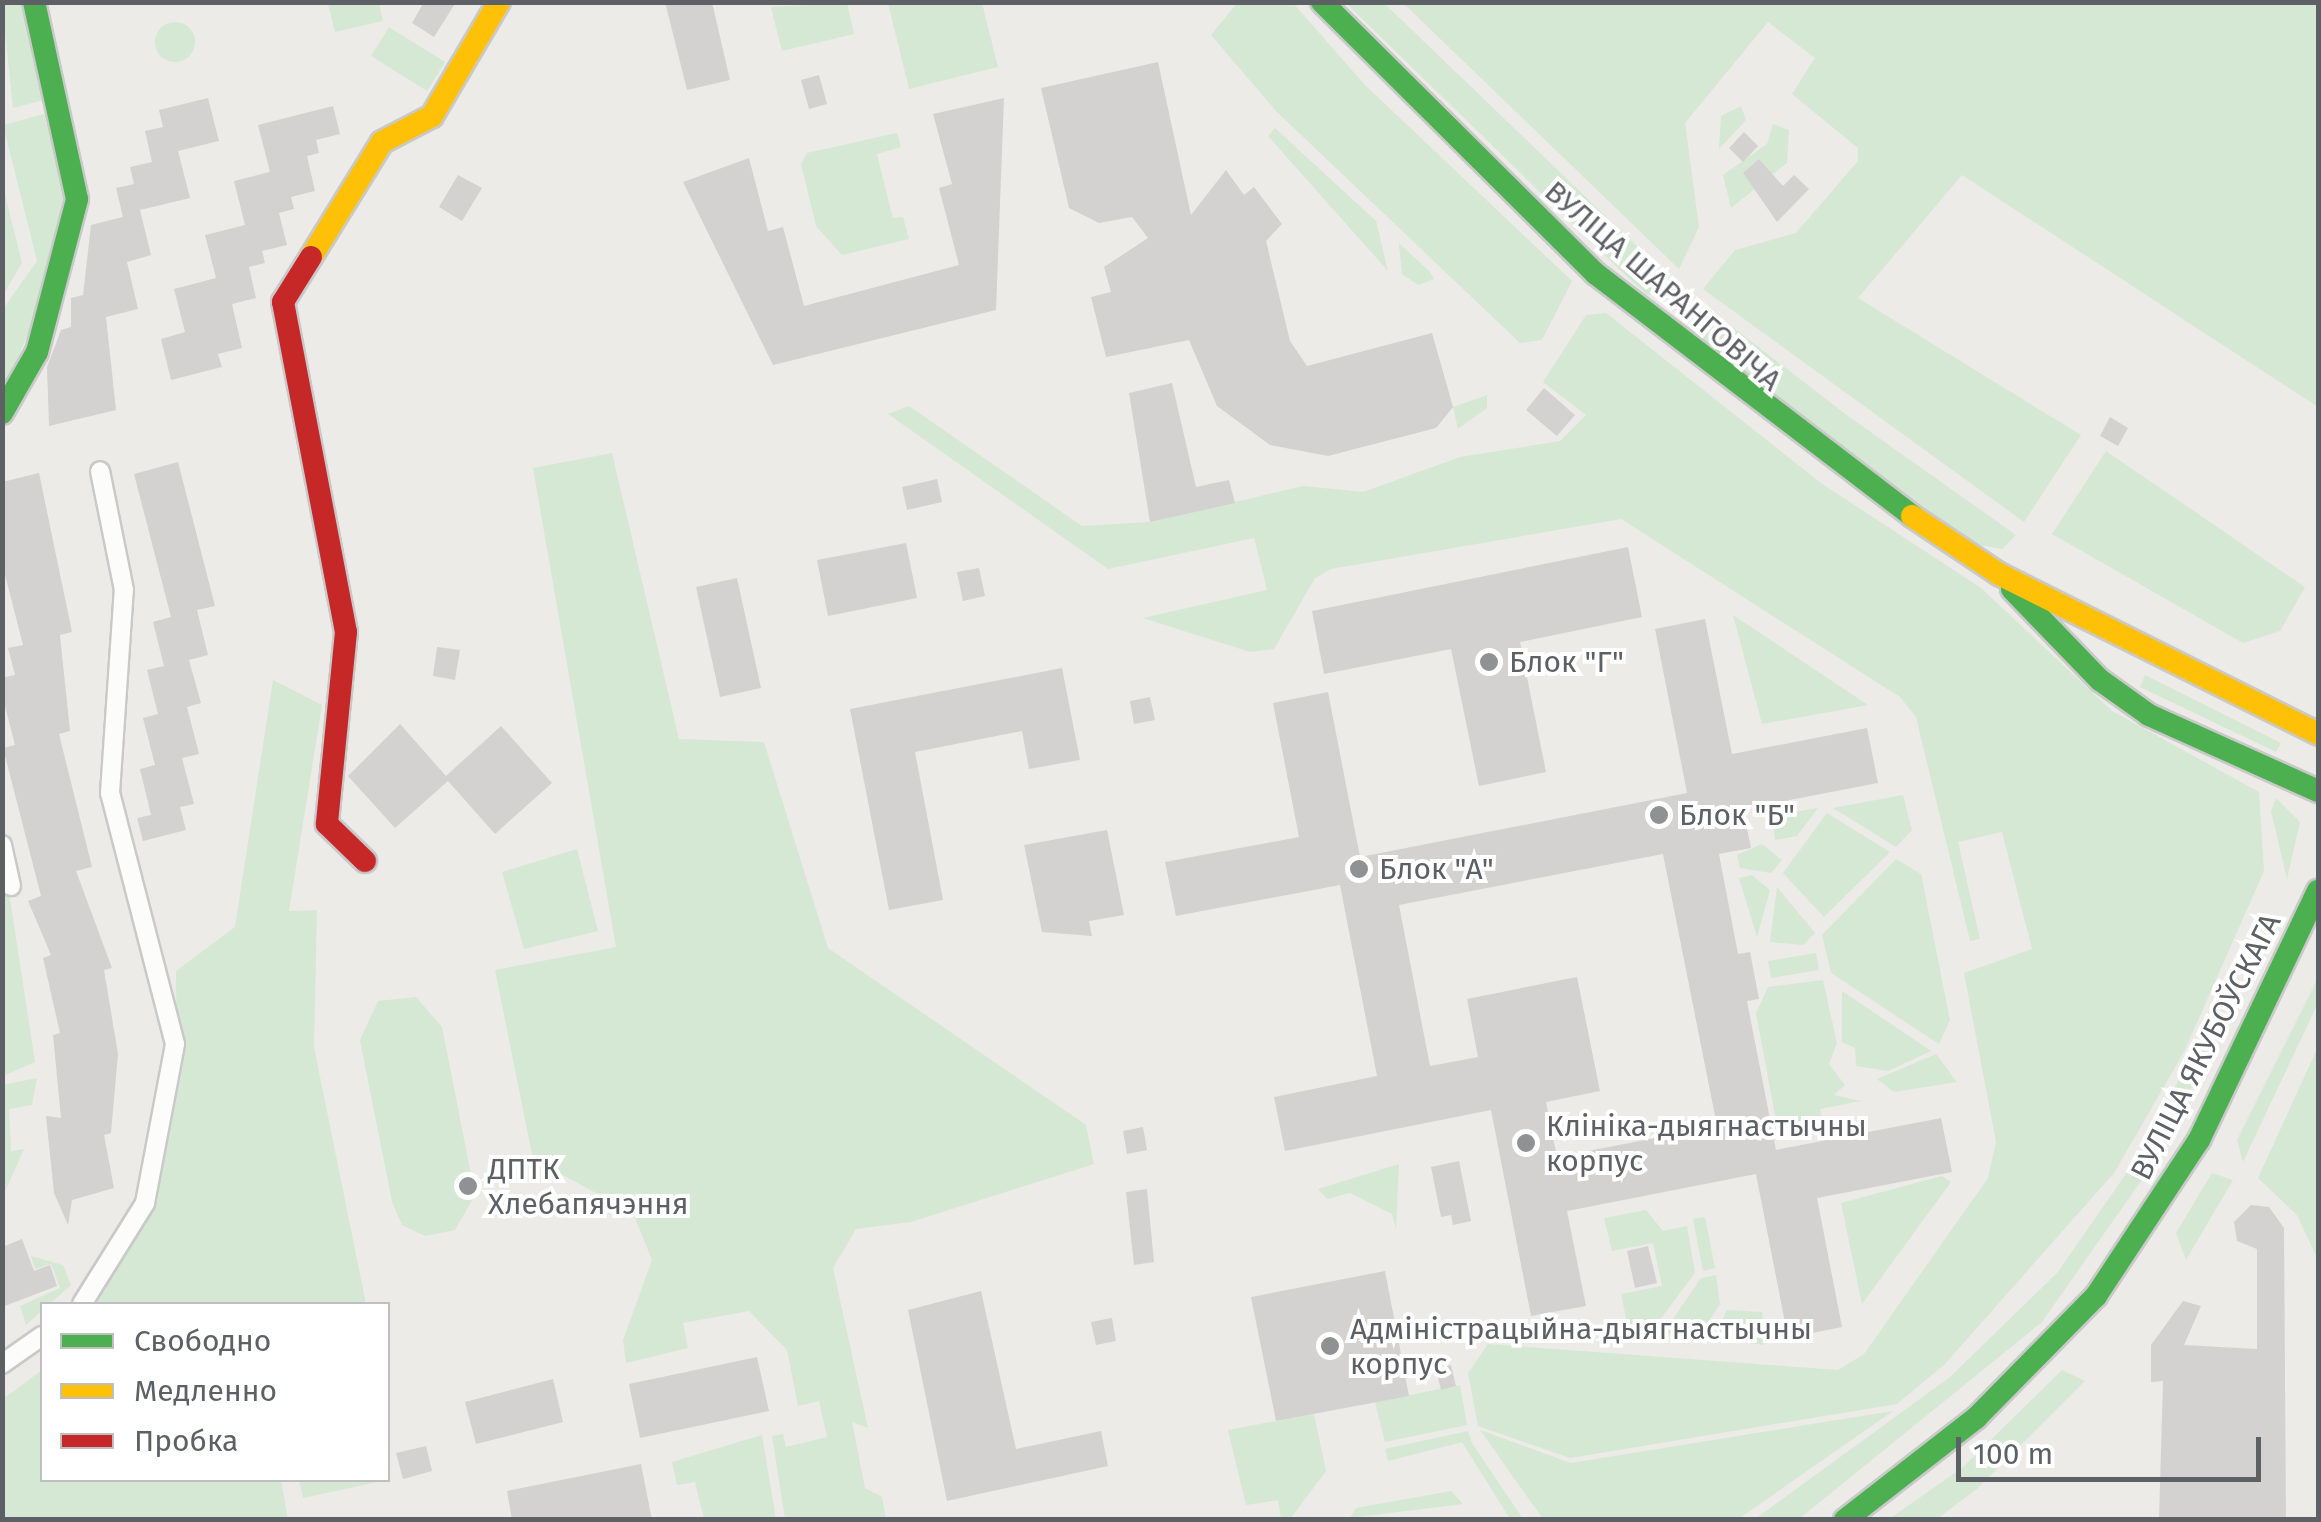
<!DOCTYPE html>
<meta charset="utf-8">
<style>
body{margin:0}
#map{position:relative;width:2321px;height:1522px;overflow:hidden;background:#ecebe7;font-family:"Fira Sans",sans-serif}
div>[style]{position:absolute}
.green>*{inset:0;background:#d5e8d3}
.round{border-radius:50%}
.building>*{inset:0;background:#d3d2d0}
.roads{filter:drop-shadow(2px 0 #c9c9c9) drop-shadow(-2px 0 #c9c9c9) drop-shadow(0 2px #c9c9c9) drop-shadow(0 -2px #c9c9c9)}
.street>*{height:18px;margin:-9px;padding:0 9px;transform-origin:9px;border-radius:9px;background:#fcfcfb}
.fast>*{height:22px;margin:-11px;padding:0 11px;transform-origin:11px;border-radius:11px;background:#4caf50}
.slow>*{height:22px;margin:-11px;padding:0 11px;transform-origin:11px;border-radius:11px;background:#ffc107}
.jam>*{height:22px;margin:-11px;padding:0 11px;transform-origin:11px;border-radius:11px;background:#c62828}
.dots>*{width:28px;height:28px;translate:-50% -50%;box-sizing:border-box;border:5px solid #fff;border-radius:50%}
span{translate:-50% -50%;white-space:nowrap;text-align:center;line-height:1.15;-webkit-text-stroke:8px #fff;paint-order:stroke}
.street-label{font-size:30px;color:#5d6065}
.poi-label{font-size:30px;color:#5d6065}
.left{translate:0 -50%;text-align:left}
.frame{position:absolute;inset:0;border:5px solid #5d6065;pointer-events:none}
.legend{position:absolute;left:40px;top:1302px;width:350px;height:180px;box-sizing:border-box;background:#fff;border:2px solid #bebfc1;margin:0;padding:12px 18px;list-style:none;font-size:30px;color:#5d6065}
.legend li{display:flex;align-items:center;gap:20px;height:50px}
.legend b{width:50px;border:2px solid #bebfc1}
.scale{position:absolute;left:1956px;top:1437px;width:305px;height:45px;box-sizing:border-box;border:5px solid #5d6065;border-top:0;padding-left:12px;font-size:30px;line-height:35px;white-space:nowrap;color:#5d6065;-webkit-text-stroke:8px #fff;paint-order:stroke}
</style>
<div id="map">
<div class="green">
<i style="clip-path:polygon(1238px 2px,1293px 3px,1365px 85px,1572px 281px,1542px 340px,1520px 343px,1277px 112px,1211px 35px)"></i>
<i style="clip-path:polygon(2px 3px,23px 3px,44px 100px,13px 108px)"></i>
<i style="clip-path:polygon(379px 3px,383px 21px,335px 32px,328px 4px)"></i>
<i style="clip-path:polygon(847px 3px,854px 34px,782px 51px,771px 7px)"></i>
<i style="clip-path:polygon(888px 3px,982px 3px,998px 67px,909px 89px)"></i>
<i style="clip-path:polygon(1346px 3px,1384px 3px,1671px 279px,1659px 293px,1647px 295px,1617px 267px)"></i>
<i style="clip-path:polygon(1403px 3px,2318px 3px,2318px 407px,1962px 175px,1858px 298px,2081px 435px,2024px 522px,1703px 289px,1735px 250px,1796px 233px,1858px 161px,1858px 148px,1792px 94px,1815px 58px,1768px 22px,1685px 123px,1699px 227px,1679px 269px)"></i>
<i class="round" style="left:155px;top:22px;width:40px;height:40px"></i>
<i style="clip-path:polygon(389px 27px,445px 62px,427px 91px,371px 56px)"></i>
<i style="clip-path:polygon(1741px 106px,1746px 120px,1719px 149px,1721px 116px)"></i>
<i style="clip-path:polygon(44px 114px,65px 195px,63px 229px,56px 269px,3px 392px,3px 309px,37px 261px,3px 125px)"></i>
<i style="clip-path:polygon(1773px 124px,1789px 130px,1787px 163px,1731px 208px,1723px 175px,1767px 144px)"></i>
<i style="clip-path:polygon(1275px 128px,1376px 221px,1388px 271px,1268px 136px)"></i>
<i style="clip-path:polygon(897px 133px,901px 147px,877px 154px,893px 218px,903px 217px,909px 239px,842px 255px,816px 226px,801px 164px,807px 153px)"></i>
<i style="clip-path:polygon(2px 183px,22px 263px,3px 295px,2px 295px)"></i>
<i style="clip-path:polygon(1399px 243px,1430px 272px,1434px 279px,1418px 285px,1402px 274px)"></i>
<i style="clip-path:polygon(1696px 299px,1848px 416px,2016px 535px,2002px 549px,1974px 544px,1788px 412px,1686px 326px)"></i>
<i style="clip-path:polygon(1606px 313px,1821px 483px,1981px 588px,2112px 711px,2259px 792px,2264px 871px,2184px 1052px,2114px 1173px,1944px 1365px,1897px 1404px,1570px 1458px,1478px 1426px,1468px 1373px,1488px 1344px,1838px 1370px,1864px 1354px,1988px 1178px,1996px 1142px,1964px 973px,2032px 949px,2002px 832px,1958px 842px,1980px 939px,1970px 941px,1916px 717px,1900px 697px,1621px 519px,1331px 569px,1315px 578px,1274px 649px,1250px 652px,1143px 618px,1267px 590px,1254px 538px,1108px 569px,888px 414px,909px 406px,1082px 526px,1150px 522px,1303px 486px,1363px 492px,1460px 457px,1560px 441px,1586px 415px,1543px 382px,1586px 315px)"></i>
<i style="clip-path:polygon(1487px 395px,1487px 408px,1458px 429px,1453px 407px)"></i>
<i style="clip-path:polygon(2106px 451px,2305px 587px,2280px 631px,2243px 643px,2052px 534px)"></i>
<i style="clip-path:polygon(612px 453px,679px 739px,764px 742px,828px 948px,1086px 1125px,1094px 1164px,911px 1222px,856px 1229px,833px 1268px,868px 1428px,852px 1422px,865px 1488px,882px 1497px,886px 1519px,785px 1519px,772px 1436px,783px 1434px,786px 1447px,827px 1437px,819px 1401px,798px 1406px,787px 1350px,749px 1311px,683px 1323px,688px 1348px,626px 1363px,623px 1340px,652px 1260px,633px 1213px,533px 1159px,495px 970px,616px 947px,533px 468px)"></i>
<i style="clip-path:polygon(1733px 615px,1868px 705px,1762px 724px)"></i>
<i style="clip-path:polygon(2145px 675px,2281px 743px,2276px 752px,2140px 687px)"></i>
<i style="clip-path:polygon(273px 680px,322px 705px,289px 911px,317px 910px,314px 1047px,366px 1304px,96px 1304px,163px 1163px,177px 1087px,176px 971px,235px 927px)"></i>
<i style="clip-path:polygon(1903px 795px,1912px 830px,1896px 847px,1833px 808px)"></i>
<i style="clip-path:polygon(2276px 798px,2300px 822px,2287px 879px,2271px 811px)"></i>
<i style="clip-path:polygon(1818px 808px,1797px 836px,1775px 840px,1772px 816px)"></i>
<i style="clip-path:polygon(1827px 813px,1890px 852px,1824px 917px,1783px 873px)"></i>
<i style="clip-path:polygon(1762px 844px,1782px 860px,1771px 873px,1740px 868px,1737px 855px)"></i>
<i style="clip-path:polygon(577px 849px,598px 931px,524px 949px,502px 872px)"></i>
<i style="clip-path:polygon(1896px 859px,1921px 874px,1950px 1020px,1939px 1044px,1831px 973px,1822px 935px)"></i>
<i style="clip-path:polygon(1752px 875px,1770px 890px,1757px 937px,1739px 878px)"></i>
<i style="clip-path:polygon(1777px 887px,1815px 933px,1803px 945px,1770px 942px)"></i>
<i style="clip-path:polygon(9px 892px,35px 1062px,3px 1076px,2px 894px)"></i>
<i style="clip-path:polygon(1816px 953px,1819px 970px,1771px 978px,1768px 961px)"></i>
<i style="clip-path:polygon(2318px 978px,2318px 1003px,2243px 1162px,2237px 1140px)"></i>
<i style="clip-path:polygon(1823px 980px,1837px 1043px,1829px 1064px,1845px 1085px,1834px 1095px,1861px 1101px,1820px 1109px,1823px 1125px,1795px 1129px,1775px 1115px,1756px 1013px,1768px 987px)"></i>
<i style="clip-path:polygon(1842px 991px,1931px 1051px,1888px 1071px,1856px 1066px,1855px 1048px,1842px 1042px)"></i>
<i style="clip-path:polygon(416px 997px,442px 1027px,475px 1195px,455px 1230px,425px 1236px,402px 1225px,392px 1202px,360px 1040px,378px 1001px)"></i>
<i style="clip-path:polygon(2211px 1016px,2222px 1022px,2162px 1151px,2042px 1322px,1799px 1519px,1755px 1519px,1950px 1377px,2057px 1273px,2144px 1148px)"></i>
<i style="clip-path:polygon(2318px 1047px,2318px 1260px,2297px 1215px,2258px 1178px)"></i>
<i style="clip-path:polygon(1936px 1054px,1957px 1082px,1894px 1092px,1877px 1079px)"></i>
<i style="clip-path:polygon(37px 1078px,32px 1105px,9px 1109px,11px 1151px,24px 1149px,3px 1196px,3px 1085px)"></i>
<i style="clip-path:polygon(1399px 1164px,1396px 1229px,1392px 1214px,1350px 1193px,1327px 1199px,1318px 1189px)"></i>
<i style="clip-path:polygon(2212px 1173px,2233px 1180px,2186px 1260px,2176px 1233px)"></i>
<i style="clip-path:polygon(1942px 1176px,1951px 1182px,1862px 1304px,1841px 1203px)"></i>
<i style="clip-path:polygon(1646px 1210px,1663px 1231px,1687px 1226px,1695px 1273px,1650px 1333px,1629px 1332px,1621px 1294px,1662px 1286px,1653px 1243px,1612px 1251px,1604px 1218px)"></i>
<i style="clip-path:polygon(1705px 1217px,1715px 1268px,1703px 1271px,1693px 1219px)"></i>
<i style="clip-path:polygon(31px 1256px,63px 1265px,71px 1285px,26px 1325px,20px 1306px,60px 1288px,51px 1264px,35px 1269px)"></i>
<i style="clip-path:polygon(1716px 1275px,1720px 1304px,1698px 1339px,1663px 1334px,1701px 1278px)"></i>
<i style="clip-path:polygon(1727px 1310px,1762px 1312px,1764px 1345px,1714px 1337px)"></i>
<i style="clip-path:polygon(42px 1370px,42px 1480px,281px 1480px,288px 1519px,3px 1519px,3px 1399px)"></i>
<i style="clip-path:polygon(2062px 1370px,2085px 1381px,1978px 1488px,1937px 1519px,1889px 1519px,1962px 1468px)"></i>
<i style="clip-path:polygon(1460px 1385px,1467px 1425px,1385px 1442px,1375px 1402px)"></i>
<i style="clip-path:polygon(1893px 1411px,1737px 1520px,1543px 1519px,1480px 1430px,1571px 1463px)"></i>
<i style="clip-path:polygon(1314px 1414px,1326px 1471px,1290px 1519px,1281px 1519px,1278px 1500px,1246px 1505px,1228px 1430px)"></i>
<i style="clip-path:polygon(1468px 1431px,1472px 1443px,1523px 1519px,1510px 1519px,1462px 1442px,1388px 1461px,1385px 1449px)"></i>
<i style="clip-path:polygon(762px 1435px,776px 1519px,704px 1519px,695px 1482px,677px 1485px,672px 1462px)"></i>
<i style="clip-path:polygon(299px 1480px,382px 1480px,382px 1481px,303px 1498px)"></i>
<i style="clip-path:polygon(1451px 1491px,1463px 1504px,1350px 1518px,1356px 1508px)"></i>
</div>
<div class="building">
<i style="clip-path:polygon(424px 2px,456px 2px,434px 37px,412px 23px)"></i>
<i style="clip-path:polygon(665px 2px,712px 2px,730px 80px,687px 90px)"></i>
<i style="clip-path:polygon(1158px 62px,1191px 215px,1226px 170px,1244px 195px,1254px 187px,1282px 224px,1266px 241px,1290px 341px,1307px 366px,1432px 333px,1453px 407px,1436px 428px,1328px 456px,1270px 445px,1217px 406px,1189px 340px,1106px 357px,1091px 297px,1111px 292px,1104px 267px,1148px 238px,1132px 217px,1099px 223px,1069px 208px,1041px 88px)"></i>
<i style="clip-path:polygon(819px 75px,827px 104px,809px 109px,801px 80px)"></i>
<i style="clip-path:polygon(208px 98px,219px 141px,178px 151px,190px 198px,140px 210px,151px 255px,127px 262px,138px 309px,106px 317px,116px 410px,49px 426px,47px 367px,61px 330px,71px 327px,71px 298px,83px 295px,91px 225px,123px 217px,116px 188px,134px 184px,130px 167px,152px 162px,145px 131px,163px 127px,159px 110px)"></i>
<i style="clip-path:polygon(1004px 98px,996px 310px,773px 365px,683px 182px,749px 158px,768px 231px,783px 227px,804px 306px,959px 265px,939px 188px,952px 184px,933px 114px)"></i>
<i style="clip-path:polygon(333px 106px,340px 134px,316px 140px,319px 153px,307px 156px,315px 191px,291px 197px,294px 209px,279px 213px,287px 245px,262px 251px,265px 263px,249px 267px,256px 298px,232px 304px,242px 348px,218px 354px,222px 367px,171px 380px,161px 339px,185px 332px,174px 289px,216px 278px,205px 235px,245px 225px,234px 181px,270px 172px,258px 125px)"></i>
<i style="clip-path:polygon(1744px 132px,1758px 146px,1743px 162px,1729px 148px)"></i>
<i style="clip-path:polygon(1759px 159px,1783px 186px,1794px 175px,1809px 189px,1777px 222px,1743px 173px)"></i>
<i style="clip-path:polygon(458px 175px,482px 188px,462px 221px,439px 207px)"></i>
<i style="clip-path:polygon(1172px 383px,1196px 487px,1229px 480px,1235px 503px,1150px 522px,1129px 393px)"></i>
<i style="clip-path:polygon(1544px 388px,1575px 415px,1557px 436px,1526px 410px)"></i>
<i style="clip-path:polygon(2110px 417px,2128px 428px,2118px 446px,2100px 436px)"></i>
<i style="clip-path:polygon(178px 462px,215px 606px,197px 610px,208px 655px,189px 660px,201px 703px,187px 707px,199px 754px,182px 758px,194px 804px,180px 807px,186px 830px,143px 841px,137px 818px,151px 815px,140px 769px,155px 765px,143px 718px,158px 714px,147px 670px,164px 666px,153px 622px,171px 617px,134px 474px)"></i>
<i style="clip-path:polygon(39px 473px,72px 632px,60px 635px,70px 731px,59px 734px,92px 867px,76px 871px,112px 968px,104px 970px,118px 1054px,111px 1133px,104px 1135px,114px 1188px,72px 1200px,68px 1225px,54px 1193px,46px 1116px,61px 1118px,53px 1035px,60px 1033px,43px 958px,51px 955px,28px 901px,41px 896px,3px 748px,15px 745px,4px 702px,5px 677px,15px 675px,8px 648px,23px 645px,2px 563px,2px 482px)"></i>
<i style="clip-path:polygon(937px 479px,942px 502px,907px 510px,902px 487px)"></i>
<i style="clip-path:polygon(906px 543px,917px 598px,828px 616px,817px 560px)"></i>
<i style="clip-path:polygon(1628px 547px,1642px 617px,1520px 642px,1546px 772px,1479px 786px,1451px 649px,1324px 674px,1312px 611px)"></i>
<i style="clip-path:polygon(979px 568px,985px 596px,963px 601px,957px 572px)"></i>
<i style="clip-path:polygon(737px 578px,761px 688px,720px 697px,696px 587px)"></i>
<i style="clip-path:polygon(evenodd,1705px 619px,1732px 754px,1867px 728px,1878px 783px,1743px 809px,1751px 848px,1719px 854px,1738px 954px,1750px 952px,1759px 999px,1747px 1001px,1776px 1150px,1941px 1118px,1952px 1172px,1817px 1198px,1842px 1327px,1788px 1338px,1756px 1174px,1567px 1211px,1586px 1306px,1531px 1316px,1491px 1110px,1285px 1151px,1274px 1097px,1377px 1076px,1340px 885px,1176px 916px,1165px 862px,1299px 837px,1273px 703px,1328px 692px,1360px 857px,1687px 793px,1655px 629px,1705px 619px,1663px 854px,1717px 1126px,1557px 1157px,1546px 1102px,1600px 1091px,1577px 977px,1467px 999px,1478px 1057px,1430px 1066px,1399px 905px,1663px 854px)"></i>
<i style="clip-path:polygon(437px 647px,460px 650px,455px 680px,433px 676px)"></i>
<i style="clip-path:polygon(1062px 668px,1080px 760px,1029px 769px,1022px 731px,915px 752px,943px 900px,889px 910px,850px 709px)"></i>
<i style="clip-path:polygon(1150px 697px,1155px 720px,1134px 724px,1130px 701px)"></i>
<i style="clip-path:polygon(400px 724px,446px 776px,501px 726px,552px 783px,495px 834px,448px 781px,395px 828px,348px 776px)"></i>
<i style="clip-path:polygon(1107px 830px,1124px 915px,1089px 921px,1092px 936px,1042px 932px,1024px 845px)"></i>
<i style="clip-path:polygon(1143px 1127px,1147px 1150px,1127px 1154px,1123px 1131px)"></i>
<i style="clip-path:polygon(1459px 1161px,1471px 1221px,1453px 1225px,1451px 1215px,1441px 1217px,1431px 1167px)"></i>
<i style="clip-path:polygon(1147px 1189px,1154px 1262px,1134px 1265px,1126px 1192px)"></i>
<i style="clip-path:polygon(2251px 1205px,2269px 1207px,2284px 1228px,2286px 1520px,2159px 1520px,2163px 1381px,2151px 1382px,2151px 1345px,2183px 1301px,2201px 1306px,2184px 1345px,2257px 1349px,2257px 1249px,2237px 1241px,2234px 1222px)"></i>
<i style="clip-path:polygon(22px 1239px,34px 1271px,50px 1265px,57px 1286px,2px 1307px,2px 1247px)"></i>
<i style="clip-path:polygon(1648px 1246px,1657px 1283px,1635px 1288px,1627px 1251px)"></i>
<i style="clip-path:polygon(1385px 1271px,1409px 1396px,1276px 1421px,1251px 1297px)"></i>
<i style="clip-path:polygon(981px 1291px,1016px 1449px,1101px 1431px,1108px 1466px,947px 1501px,908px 1310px)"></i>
<i style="clip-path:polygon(1112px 1318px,1116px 1341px,1096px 1345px,1091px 1322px)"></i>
<i style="clip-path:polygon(757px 1357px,769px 1411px,640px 1438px,629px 1384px)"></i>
<i style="clip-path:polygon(1451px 1365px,1456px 1386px,1441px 1390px,1436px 1369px)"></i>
<i style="clip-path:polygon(553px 1379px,563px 1422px,476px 1444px,465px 1402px)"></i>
<i style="clip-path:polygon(426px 1446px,432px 1471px,403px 1479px,396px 1453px)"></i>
<i style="clip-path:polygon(641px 1464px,652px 1520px,512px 1520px,507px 1491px)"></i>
</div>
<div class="roads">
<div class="street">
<i style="left:2px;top:845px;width:42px;rotate:77.6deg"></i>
<i style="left:82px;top:1304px;width:119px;rotate:-58deg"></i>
<i style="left:145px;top:1203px;width:162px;rotate:-79.3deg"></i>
<i style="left:175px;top:1044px;width:259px;rotate:-104.5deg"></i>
<i style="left:110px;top:793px;width:203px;rotate:-86.1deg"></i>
<i style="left:124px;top:590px;width:121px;rotate:-101.4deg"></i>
<i style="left:2px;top:1364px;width:49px;rotate:-35deg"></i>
</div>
<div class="fast">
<i style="left:1322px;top:2px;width:386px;rotate:44.8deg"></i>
<i style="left:1596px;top:274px;width:398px;rotate:37.4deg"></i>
<i style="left:2px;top:413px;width:70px;rotate:-60.2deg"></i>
<i style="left:37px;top:352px;width:158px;rotate:-75.3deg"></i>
<i style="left:77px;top:199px;width:202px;rotate:-102.3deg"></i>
<i style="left:2012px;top:589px;width:127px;rotate:46deg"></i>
<i style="left:2100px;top:680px;width:60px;rotate:35.5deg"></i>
<i style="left:2149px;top:715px;width:185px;rotate:24.2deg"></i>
<i style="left:1845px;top:1520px;width:166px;rotate:-37.9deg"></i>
<i style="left:1976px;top:1418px;width:171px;rotate:-45.5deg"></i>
<i style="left:2096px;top:1296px;width:187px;rotate:-56.6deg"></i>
<i style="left:2199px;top:1140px;width:276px;rotate:-64.5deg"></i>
</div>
<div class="slow">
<i style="left:311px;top:257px;width:135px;rotate:-58.3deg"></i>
<i style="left:382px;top:142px;width:56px;rotate:-27.5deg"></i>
<i style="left:432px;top:116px;width:132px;rotate:-59.6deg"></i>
<i style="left:1912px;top:516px;width:105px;rotate:33.7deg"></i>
<i style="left:1999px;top:574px;width:357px;rotate:26.6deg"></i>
</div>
<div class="jam">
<i style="left:311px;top:257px;width:53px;rotate:121.9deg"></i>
<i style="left:283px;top:302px;width:336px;rotate:79.2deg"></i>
<i style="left:346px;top:632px;width:193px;rotate:95.7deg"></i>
<i style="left:327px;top:824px;width:53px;rotate:44.2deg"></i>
</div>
</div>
<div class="dots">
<i style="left:1489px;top:662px;background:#8f9192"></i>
<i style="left:1659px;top:815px;background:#8f9192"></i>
<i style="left:1359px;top:869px;background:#8f9192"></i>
<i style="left:1526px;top:1143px;background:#8f9192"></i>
<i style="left:468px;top:1186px;background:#8f9192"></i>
<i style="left:1330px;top:1346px;background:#8f9192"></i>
</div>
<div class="street-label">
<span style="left:1663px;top:286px;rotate:41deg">ВУЛІЦА ШАРАНГОВІЧА</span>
<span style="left:2206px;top:1047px;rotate:-63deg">ВУЛІЦА ЯКУБОЎСКАГА</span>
</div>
<div class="poi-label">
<span class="left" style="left:1509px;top:662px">Блок "Г"</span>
<span class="left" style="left:1679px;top:815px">Блок "Б"</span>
<span class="left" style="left:1379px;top:869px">Блок "А"</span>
<span class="left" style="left:1546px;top:1143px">Клініка-дыягнастычны<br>корпус</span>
<span class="left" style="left:488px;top:1186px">ДПТК<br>Хлебапячэння</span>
<span class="left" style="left:1350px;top:1346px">Адміністрацыйна-дыягнастычны<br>корпус</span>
</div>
<div class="frame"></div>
<ul class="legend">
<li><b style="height:12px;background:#4caf50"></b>Свободно</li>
<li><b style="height:12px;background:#ffc107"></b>Медленно</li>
<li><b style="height:12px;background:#c62828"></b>Пробка</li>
</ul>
<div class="scale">100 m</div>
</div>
